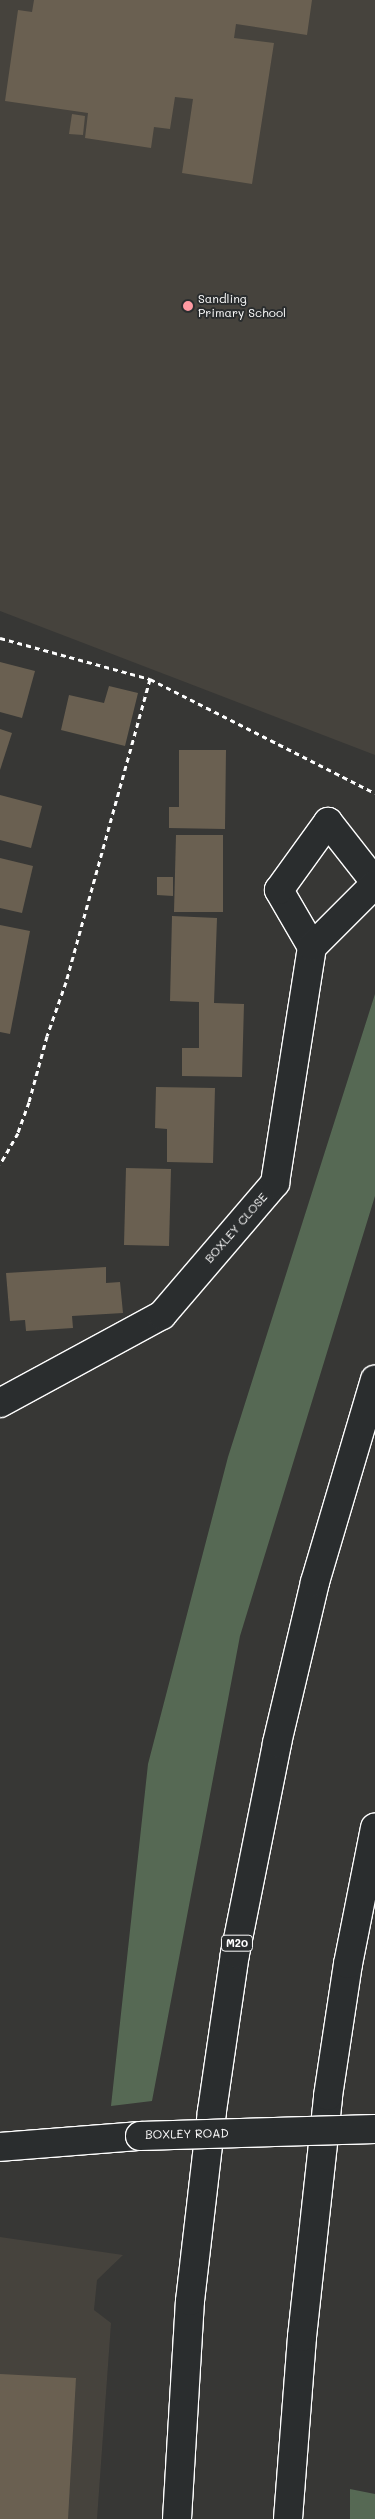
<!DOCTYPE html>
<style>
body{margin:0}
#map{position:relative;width:375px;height:2519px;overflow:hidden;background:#373735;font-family:Mali,sans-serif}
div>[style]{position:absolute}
.built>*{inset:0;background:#46433d}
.green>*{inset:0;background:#566954}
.building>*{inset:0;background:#6a6051}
.path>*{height:3px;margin-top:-1.5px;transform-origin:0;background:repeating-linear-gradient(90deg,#fff 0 5px,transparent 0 9px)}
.roads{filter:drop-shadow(1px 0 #fff) drop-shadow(-1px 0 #fff) drop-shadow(0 1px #fff) drop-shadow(0 -1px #fff)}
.minor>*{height:28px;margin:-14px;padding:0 14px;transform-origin:14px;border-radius:14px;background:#2a2d2e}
.highway>*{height:28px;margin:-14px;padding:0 14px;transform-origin:14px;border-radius:14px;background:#2a2d2e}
.bridges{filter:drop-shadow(1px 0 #fff) drop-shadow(-1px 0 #fff) drop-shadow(0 1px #fff) drop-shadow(0 -1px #fff)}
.minor-bridge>*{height:28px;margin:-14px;padding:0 14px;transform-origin:14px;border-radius:14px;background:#2a2d2e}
.dots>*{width:14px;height:14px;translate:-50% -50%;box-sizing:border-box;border:2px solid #2a2d2e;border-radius:50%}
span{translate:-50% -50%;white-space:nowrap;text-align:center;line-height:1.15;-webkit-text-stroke:4px #2a2d2e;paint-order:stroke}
.shield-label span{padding:1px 4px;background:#2a2d2e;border:1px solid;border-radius:4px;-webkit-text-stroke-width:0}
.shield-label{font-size:11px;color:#fff;font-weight:700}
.poi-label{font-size:12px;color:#fff}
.left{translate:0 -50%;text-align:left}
.street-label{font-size:12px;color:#fff}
</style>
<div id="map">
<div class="built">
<i style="clip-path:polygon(0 0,375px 0,375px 755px,0 611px)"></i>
<i style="clip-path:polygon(0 2237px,123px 2255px,97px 2280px,94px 2310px,111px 2323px,97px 2519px,0 2519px)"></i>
</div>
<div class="green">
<i style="clip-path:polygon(375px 994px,375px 1196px,240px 1636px,152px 2101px,111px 2106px,148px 1764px,228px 1457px)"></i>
<i style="clip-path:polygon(350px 2489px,375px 2494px,375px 2519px,350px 2519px)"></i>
</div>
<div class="building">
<i style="clip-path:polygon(34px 0,312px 0,307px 35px,236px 24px,234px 38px,274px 43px,252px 184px,182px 173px,193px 99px,175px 97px,170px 129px,154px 127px,151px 148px,85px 138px,88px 113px,5px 101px,18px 10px,32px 12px)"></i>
<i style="clip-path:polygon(72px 114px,85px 116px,83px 135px,69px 134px)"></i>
<i style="clip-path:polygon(0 662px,35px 671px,22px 718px,0 712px)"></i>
<i style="clip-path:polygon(109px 686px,138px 693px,125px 746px,61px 730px,69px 695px,104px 703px)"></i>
<i style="clip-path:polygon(0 729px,12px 733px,0 770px)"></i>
<i style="clip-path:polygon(179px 750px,226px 750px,225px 829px,169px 828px,169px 807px,179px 807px)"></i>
<i style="clip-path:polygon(0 795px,42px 806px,31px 848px,0 840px)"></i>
<i style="clip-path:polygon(176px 835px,223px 835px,223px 912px,174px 912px)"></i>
<i style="clip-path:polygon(0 858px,33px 866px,22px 913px,0 908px)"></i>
<i style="clip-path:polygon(157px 877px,173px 877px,173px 896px,157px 895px)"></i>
<i style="clip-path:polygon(172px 916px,217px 918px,214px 1003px,244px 1004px,242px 1077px,182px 1076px,182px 1048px,199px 1048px,199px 1002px,170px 1001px)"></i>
<i style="clip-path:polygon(0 925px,30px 931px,10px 1034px,0 1032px)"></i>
<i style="clip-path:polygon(156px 1087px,215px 1088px,213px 1163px,167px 1162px,167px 1129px,155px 1128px)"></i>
<i style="clip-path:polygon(126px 1168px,171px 1169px,169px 1246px,124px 1245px)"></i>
<i style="clip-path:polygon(106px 1267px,106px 1283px,120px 1282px,123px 1313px,72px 1316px,73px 1328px,26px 1331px,25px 1320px,10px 1321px,6px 1273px)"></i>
<i style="clip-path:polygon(0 2374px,76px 2378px,68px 2519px,0 2519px)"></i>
</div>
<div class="path">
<i style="left:0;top:638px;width:156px;rotate:15.3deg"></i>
<i style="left:150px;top:679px;width:314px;rotate:105.5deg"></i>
<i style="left:66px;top:982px;width:57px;rotate:109.4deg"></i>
<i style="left:47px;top:1036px;width:68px;rotate:105.3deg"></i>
<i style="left:29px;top:1102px;width:33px;rotate:110deg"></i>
<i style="left:18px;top:1133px;width:36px;rotate:120deg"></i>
<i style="left:150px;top:679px;width:252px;rotate:26.9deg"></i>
</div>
<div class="roads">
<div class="minor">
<i style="left:312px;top:947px;width:66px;rotate:-120.1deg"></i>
<i style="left:279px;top:890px;width:84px;rotate:-54.2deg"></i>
<i style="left:328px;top:822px;width:76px;rotate:51.9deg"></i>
<i style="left:0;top:1403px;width:184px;rotate:-28.5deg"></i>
<i style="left:162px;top:1315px;width:174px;rotate:-49.4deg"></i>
<i style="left:275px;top:1183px;width:239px;rotate:-81.1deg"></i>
<i style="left:312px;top:947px;width:89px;rotate:-45deg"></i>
<i style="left:0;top:2147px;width:140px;rotate:-4.5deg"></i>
</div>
<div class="highway">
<i style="left:177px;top:2519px;width:218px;rotate:-86.6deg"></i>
<i style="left:190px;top:2301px;width:191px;rotate:-83.4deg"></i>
<i style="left:212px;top:2111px;width:159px;rotate:-81.7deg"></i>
<i style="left:235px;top:1954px;width:215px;rotate:-78.7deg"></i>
<i style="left:277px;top:1743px;width:165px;rotate:-76.7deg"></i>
<i style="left:315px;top:1582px;width:211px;rotate:-73.5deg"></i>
<i style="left:288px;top:2519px;width:183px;rotate:-85.6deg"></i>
<i style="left:302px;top:2337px;width:242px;rotate:-83.8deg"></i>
<i style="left:328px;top:2096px;width:134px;rotate:-81.4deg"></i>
<i style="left:348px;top:1964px;width:139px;rotate:-78.8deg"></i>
</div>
</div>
<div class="bridges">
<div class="minor-bridge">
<i style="left:140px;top:2136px;width:235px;rotate:-1.7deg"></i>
</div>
</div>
<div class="dots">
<i style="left:188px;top:306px;background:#ff9aa2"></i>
</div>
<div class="shield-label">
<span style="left:237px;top:1943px">M20</span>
</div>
<div class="poi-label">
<span class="left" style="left:198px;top:306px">Sandling<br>Primary School</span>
</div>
<div class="street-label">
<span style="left:236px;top:1228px;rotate:-49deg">BOXLEY CLOSE</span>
<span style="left:187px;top:2134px;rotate:-1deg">BOXLEY ROAD</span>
</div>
</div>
